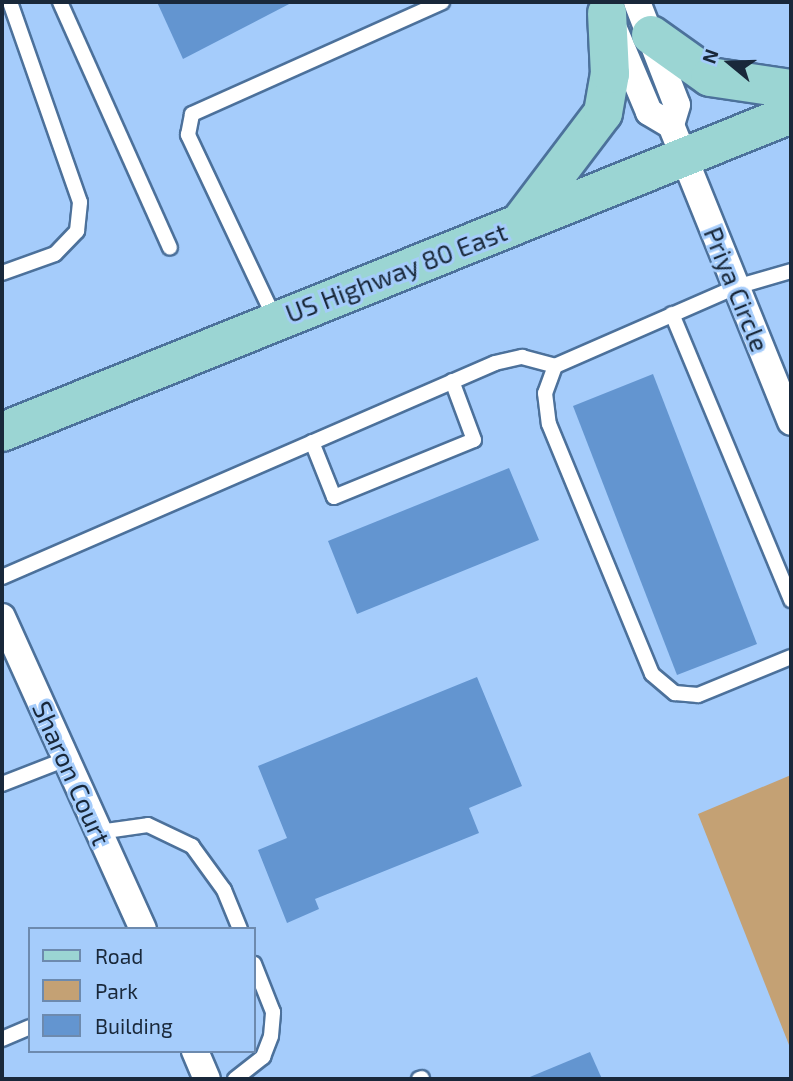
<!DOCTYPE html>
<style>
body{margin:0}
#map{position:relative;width:793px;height:1081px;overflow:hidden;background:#a5ccfb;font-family:"Exo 2",sans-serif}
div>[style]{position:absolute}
.green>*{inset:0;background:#c4a174}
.building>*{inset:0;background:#6395d0}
.roads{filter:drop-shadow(2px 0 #4c719b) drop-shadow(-2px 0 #4c719b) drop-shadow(0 2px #4c719b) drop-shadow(0 -2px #4c719b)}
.service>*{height:14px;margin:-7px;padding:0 7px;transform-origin:7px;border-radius:7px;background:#fff}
.minor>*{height:26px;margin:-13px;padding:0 13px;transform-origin:13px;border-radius:13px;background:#fff}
.primary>*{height:38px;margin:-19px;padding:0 19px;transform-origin:19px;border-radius:19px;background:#9bd5d3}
span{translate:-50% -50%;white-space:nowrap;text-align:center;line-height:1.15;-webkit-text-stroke:6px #a5ccfb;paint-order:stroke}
.street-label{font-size:26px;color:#19283a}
.frame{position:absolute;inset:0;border:4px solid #19283a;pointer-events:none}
.legend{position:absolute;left:28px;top:927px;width:228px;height:126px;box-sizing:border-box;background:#a5ccfb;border:2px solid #6d8aae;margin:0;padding:9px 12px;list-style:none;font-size:21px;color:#19283a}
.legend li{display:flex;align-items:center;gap:14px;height:35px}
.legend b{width:35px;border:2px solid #6d8aae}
.north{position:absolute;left:695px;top:28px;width:70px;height:70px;-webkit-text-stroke:5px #a5ccfb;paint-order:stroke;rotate:289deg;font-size:19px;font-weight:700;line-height:28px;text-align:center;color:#19283a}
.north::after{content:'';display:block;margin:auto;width:24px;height:32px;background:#19283a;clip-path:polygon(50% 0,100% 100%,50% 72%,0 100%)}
</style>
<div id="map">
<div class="green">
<i style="clip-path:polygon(791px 775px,791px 1050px,698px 814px)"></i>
</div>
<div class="building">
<i style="clip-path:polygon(157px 2px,293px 2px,183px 59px)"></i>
<i style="clip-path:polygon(653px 374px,757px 644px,677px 675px,573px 406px)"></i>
<i style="clip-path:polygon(509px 468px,539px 540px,357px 614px,328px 541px)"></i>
<i style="clip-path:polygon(477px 677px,522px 786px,469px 808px,479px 833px,315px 899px,319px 909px,287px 923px,258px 850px,287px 838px,258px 766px)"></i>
<i style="clip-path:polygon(590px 1052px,602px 1079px,525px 1079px)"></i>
</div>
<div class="roads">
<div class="service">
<i style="left:60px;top:2px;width:269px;rotate:65.9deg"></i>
<i style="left:2px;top:273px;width:56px;rotate:-19.7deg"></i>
<i style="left:55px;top:254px;width:32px;rotate:-46deg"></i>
<i style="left:77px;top:231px;width:29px;rotate:-84deg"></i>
<i style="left:80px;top:202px;width:212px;rotate:-109.3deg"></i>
<i style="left:672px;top:314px;width:310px;rotate:67.4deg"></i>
<i style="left:275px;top:319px;width:204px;rotate:-115.3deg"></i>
<i style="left:188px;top:135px;width:21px;rotate:-79deg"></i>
<i style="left:192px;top:114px;width:274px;rotate:-24.1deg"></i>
<i style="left:555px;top:366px;width:29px;rotate:110deg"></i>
<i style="left:545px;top:393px;width:31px;rotate:83deg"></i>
<i style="left:549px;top:424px;width:270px;rotate:67.6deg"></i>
<i style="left:652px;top:674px;width:30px;rotate:40deg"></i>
<i style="left:675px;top:693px;width:23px;rotate:5deg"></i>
<i style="left:698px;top:695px;width:100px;rotate:-22.2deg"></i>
<i style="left:312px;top:442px;width:59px;rotate:68.2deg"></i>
<i style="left:334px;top:497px;width:151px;rotate:-22.2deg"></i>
<i style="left:474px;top:440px;width:63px;rotate:-110.4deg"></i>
<i style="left:2px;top:577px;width:537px;rotate:-23.46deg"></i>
<i style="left:495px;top:363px;width:28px;rotate:-13deg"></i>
<i style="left:522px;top:357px;width:34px;rotate:15deg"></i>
<i style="left:555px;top:366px;width:197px;rotate:-23.6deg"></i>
<i style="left:736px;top:287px;width:57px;rotate:-16.2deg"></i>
<i style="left:2px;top:784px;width:69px;rotate:-21.3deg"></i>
<i style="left:99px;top:832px;width:49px;rotate:-8.1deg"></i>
<i style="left:148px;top:825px;width:49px;rotate:25.5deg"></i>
<i style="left:192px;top:846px;width:54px;rotate:54deg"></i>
<i style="left:224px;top:890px;width:42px;rotate:67.7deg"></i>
<i style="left:2px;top:1039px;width:30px;rotate:-23deg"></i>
<i style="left:235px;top:1079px;width:36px;rotate:-38deg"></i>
<i style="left:263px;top:1057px;width:22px;rotate:-69deg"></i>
<i style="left:271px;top:1036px;width:24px;rotate:-85deg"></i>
<i style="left:273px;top:1012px;width:52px;rotate:-111.6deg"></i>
<i style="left:419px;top:1079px;width:3px;rotate:-18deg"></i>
</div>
<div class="minor">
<i style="left:637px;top:2px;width:110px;rotate:68.8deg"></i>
<i style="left:677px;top:105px;width:21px;rotate:107deg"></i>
<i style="left:614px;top:29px;width:90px;rotate:67.1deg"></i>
<i style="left:649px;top:112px;width:26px;rotate:31deg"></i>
<i style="left:671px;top:125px;width:320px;rotate:68deg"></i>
<i style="left:2px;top:617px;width:342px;rotate:65.7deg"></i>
<i style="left:195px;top:1051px;width:30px;rotate:67deg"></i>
</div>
<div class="primary">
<i style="left:651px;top:35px;width:72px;rotate:35.4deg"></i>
<i style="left:710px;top:77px;width:82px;rotate:8.4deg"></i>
<i style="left:522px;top:220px;width:134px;rotate:-52.9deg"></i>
<i style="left:603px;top:113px;width:40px;rotate:-80deg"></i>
<i style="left:610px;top:74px;width:61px;rotate:-92.8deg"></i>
<i style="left:2px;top:432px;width:851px;rotate:-21.95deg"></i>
</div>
</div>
<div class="street-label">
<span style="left:396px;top:272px;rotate:-21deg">US Highway 80 East</span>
<span style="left:737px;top:289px;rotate:68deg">Priya Circle</span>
<span style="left:72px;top:773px;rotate:66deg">Sharon Court</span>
</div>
<div class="frame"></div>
<ul class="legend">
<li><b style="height:9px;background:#9bd5d3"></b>Road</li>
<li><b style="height:19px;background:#c4a174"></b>Park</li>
<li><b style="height:19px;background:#6395d0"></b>Building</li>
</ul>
<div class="north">N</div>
</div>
